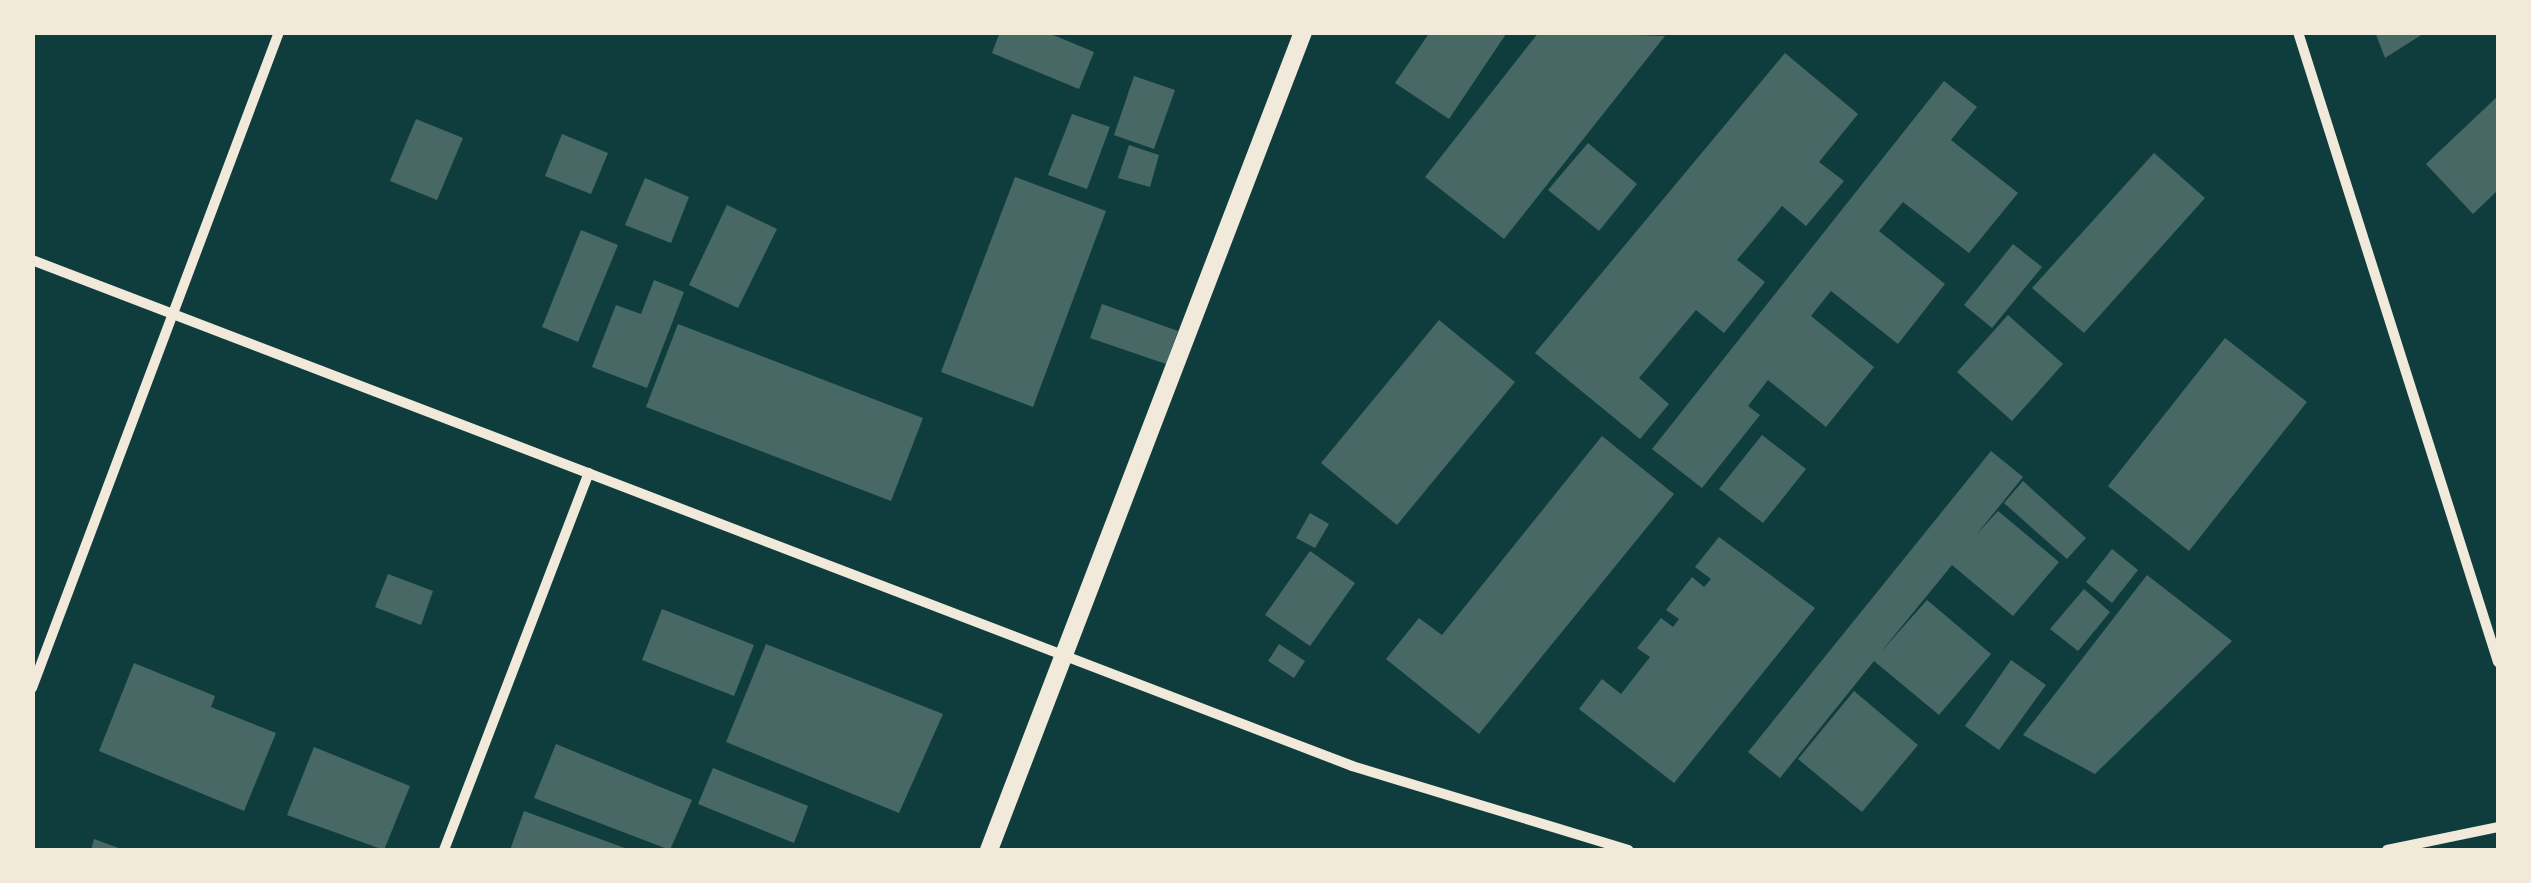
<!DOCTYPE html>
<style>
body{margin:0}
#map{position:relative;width:2531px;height:883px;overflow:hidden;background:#0f3d3e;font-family:Ubuntu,sans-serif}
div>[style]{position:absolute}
.building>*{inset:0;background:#486865}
.minor>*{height:10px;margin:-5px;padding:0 5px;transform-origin:5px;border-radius:5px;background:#f1e9da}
.tertiary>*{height:18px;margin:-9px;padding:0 9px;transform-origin:9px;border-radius:9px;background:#f1e9da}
span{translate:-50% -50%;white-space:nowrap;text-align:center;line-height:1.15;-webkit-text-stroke:10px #f1e9da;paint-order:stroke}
.frame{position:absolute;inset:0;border:35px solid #f1e9da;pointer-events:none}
</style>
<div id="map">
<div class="building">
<i style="clip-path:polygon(1000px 32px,1046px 32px,1094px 52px,1079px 89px,992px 53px)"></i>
<i style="clip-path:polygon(1430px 32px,1506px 34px,1449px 119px,1395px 83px)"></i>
<i style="clip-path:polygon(1539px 32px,1665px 36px,1504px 239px,1425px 177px)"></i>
<i style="clip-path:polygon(2375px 32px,2426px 32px,2385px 58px)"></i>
<i style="clip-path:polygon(1785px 53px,1858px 114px,1819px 162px,1844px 181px,1806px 226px,1782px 206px,1737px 260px,1765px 282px,1724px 333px,1696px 310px,1639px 378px,1669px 404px,1640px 439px,1535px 353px)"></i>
<i style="clip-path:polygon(1134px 76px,1175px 90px,1154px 149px,1114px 135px)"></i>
<i style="clip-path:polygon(1944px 81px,1977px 107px,1951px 140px,2018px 193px,1969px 253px,1903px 202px,1879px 231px,1945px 284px,1898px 344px,1831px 291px,1811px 316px,1874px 367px,1826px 427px,1768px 380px,1748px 406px,1760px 415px,1702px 488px,1652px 449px)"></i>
<i style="clip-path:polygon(2498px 96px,2498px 190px,2473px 214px,2426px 164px)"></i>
<i style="clip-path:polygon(1072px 114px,1110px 127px,1087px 189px,1048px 175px)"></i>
<i style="clip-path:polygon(416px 119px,463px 138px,437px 200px,390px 181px)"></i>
<i style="clip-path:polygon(562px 134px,608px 153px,591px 194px,545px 176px)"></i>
<i style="clip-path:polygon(1588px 143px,1637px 184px,1599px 231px,1548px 190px)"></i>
<i style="clip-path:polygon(1129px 145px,1159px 155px,1150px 187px,1118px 178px)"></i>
<i style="clip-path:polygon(2154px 153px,2205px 198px,2084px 333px,2032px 288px)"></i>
<i style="clip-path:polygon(1015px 177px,1106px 211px,1033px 407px,941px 372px)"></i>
<i style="clip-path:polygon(645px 178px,689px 197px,671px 243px,625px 225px)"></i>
<i style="clip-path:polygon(727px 205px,777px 229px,738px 308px,689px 285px)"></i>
<i style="clip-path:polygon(581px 230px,618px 245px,578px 342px,542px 327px)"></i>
<i style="clip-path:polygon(2013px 244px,2042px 267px,1992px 328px,1964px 305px)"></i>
<i style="clip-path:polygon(654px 280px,684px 292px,647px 388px,592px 367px,616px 305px,641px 314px)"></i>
<i style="clip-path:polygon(1102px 304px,1178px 331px,1166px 364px,1090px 338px)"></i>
<i style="clip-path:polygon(2008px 315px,2063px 364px,2012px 421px,1957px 372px)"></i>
<i style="clip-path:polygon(1439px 320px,1515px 382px,1397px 525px,1321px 463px)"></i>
<i style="clip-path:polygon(678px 324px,923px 418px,891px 501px,646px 407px)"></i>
<i style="clip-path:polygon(2225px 338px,2307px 402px,2189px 551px,2108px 486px)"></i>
<i style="clip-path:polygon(1762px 435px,1806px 469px,1763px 523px,1719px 489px)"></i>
<i style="clip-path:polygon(1602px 436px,1674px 494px,1479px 734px,1386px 659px,1419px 618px,1442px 635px)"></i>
<i style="clip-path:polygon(1991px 451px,2023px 477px,1976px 535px,1998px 511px,2059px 562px,2013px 616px,1952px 565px,1880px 653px,1927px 600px,1991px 654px,1939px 715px,1874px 661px,1780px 778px,1748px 752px)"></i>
<i style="clip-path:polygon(2023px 481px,2086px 538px,2067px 559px,2004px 503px)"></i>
<i style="clip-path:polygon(1310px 513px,1329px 524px,1315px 548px,1296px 538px)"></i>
<i style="clip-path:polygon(1719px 537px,1815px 608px,1674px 783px,1579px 709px,1602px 679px,1621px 694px,1650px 657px,1637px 648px,1661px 618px,1673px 627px,1679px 619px,1666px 610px,1692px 577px,1704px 587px,1711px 579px,1695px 567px)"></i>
<i style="clip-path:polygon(2112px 549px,2138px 570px,2112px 603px,2086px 582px)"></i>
<i style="clip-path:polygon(1310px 551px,1355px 583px,1310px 646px,1265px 615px)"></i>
<i style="clip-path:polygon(388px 574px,433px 591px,421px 625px,375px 607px)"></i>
<i style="clip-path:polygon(2147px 575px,2232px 641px,2095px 774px,2023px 735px)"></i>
<i style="clip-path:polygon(2084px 589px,2110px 612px,2078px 651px,2050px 629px)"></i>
<i style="clip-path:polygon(662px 609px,754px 645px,734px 696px,642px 660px)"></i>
<i style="clip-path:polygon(766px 644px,943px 714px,899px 813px,726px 742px)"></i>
<i style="clip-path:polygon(1279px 644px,1305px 661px,1294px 678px,1268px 661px)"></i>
<i style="clip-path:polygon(2011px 660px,2046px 685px,1999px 750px,1965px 726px)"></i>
<i style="clip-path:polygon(134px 663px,215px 696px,211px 707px,276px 733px,244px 811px,99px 751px)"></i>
<i style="clip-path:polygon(1854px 691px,1918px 745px,1862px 812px,1798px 759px)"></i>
<i style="clip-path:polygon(556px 744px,692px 800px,670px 850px,534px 798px)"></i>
<i style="clip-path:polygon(314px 747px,410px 786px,384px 850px,287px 815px)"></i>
<i style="clip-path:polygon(713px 768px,808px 806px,794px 843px,698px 804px)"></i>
<i style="clip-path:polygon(524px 811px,630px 850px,510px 850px)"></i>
<i style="clip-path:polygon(94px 839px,124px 850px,91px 850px)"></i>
</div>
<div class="minor">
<i style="left:2298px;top:32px;width:661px;rotate:72.39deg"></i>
<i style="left:32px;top:260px;width:1414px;rotate:20.97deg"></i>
<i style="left:1352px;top:766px;width:289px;rotate:16.9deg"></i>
<i style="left:32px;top:688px;width:701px;rotate:-69.37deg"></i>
<i style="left:444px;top:850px;width:404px;rotate:-69deg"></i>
<i style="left:2387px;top:850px;width:113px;rotate:-11.7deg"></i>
</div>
<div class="tertiary">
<i style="left:989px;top:850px;width:876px;rotate:-69deg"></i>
</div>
<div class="frame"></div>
</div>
